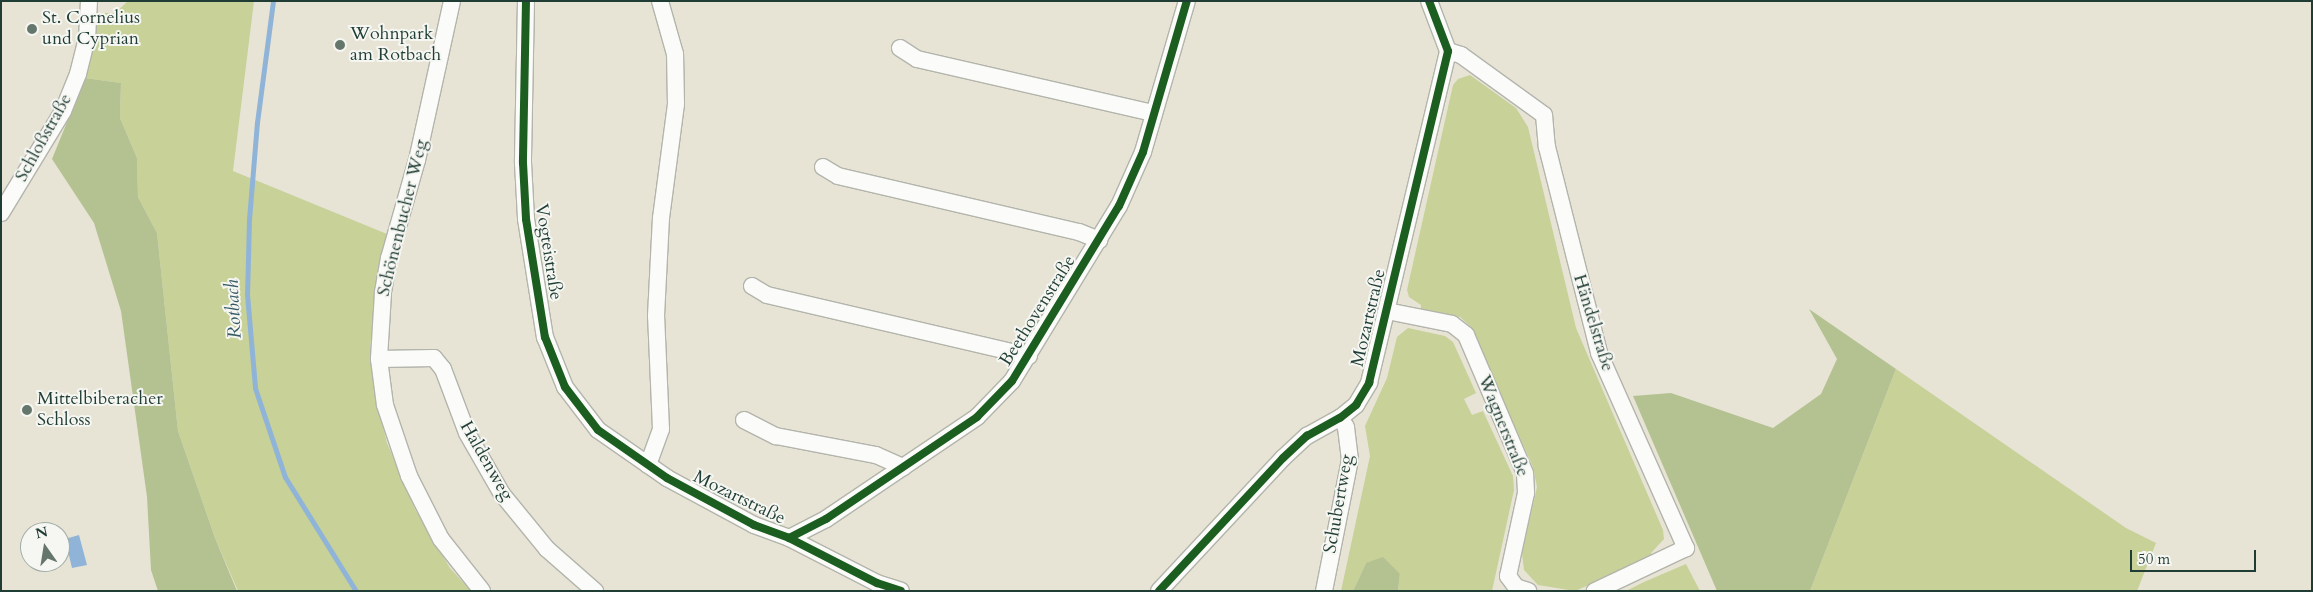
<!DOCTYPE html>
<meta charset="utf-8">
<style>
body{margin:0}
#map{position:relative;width:2313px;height:592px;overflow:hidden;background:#e7e4d6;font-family:Cardo,serif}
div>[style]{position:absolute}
.green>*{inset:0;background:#c7d198}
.forest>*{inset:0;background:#b4c292}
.water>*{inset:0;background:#90b4d7}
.stream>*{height:5px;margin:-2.5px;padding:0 2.5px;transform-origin:2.5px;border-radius:2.5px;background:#90b4d7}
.roads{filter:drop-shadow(1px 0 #b3b4ab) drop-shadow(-1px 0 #b3b4ab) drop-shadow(0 1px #b3b4ab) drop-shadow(0 -1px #b3b4ab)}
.minor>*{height:16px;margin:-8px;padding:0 8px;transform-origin:8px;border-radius:8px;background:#fbfbf9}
.cycleway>*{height:8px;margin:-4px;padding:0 4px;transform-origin:4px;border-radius:4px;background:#1b5e20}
.dots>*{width:14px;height:14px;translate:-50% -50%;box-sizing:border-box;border:2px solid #f6f6f2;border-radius:50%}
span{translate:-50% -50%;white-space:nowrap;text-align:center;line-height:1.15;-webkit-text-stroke:4px #f6f6f2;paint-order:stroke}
.poi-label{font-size:18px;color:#1f3d34}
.left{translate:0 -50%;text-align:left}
.street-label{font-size:18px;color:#1f3d34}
.water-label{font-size:19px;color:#365b65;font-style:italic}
.frame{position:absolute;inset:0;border:2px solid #1f3d34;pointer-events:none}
.north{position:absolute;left:20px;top:522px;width:50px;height:50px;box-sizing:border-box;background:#f6f6f2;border:1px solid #a0aca6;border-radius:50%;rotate:347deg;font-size:14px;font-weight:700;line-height:20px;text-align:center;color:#1f3d34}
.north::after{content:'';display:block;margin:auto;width:18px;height:22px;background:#65776d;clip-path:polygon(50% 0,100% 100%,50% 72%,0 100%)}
.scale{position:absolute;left:2130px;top:550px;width:126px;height:22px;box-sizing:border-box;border:2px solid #1f3d34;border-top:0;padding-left:6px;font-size:15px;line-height:18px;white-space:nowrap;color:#1f3d34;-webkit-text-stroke:4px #f6f6f2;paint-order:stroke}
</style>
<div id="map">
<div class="green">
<i style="clip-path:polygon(128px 1px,254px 1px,233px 171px,387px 234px,378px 267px,370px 349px,378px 407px,387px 443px,416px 511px,450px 568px,471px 591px,238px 591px,215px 538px,178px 431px,157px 233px,138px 197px,137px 158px,120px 118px,121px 83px,85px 78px,97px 13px,115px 13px)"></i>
<i style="clip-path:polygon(1470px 75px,1516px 108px,1528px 127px,1576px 328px,1663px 530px,1664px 539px,1651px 553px,1653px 557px,1575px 591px,1538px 585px,1524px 570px,1522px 553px,1537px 487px,1533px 467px,1470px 326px,1460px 317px,1421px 309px,1421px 305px,1409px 297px,1407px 290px,1453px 85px,1458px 79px)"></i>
<i style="clip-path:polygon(1408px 328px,1445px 336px,1453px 342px,1476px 393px,1464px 399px,1472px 415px,1483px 411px,1513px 476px,1514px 490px,1492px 591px,1398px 591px,1400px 574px,1366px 563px,1353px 591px,1341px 591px,1370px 456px,1365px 426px,1387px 378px,1397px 337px)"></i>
<i style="clip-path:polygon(1896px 369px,2126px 528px,2156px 543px,2137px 591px,1810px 591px)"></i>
<i style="clip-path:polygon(1686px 564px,1700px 591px,1626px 591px,1644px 582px)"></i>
</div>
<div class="forest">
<i style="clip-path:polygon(85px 78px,121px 83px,120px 118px,137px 158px,138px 197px,157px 233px,178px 431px,215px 538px,237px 591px,158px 591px,151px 570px,147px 497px,121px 311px,94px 223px,52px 159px)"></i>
<i style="clip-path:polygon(1809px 309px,1896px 369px,1810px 591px,1717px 591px,1633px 396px,1671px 393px,1773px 428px,1821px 394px,1837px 359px)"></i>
<i style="clip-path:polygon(1383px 557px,1400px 574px,1398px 591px,1353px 591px,1366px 563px)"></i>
</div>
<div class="water">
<i style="clip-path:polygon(79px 535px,87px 565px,72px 568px,65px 539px)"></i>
</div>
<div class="stream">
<i style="left:273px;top:1px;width:122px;rotate:97.5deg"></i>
<i style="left:257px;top:122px;width:98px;rotate:94.7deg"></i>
<i style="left:249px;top:220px;width:74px;rotate:91.5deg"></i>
<i style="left:247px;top:294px;width:94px;rotate:85.1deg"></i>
<i style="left:255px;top:388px;width:94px;rotate:71.4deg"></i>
<i style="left:285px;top:477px;width:134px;rotate:58.1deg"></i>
</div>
<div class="roads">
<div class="minor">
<i style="left:452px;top:1px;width:163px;rotate:102.4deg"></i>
<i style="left:417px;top:160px;width:102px;rotate:105.9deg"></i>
<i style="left:389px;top:258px;width:36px;rotate:100deg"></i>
<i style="left:383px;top:293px;width:66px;rotate:93.5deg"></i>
<i style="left:379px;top:359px;width:46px;rotate:82.6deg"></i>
<i style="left:385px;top:405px;width:75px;rotate:71.3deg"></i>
<i style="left:409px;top:476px;width:71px;rotate:63.1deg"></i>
<i style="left:441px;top:539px;width:66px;rotate:51.7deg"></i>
<i style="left:526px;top:1px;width:162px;rotate:91.1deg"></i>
<i style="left:523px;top:163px;width:56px;rotate:86.9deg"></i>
<i style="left:526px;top:219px;width:120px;rotate:80.9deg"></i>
<i style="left:545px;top:337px;width:54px;rotate:68.2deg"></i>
<i style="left:565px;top:387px;width:54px;rotate:52.5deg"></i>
<i style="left:598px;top:430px;width:84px;rotate:34.8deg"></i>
<i style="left:667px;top:478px;width:99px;rotate:28.4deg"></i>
<i style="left:754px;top:525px;width:37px;rotate:20deg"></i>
<i style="left:789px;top:538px;width:99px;rotate:27.1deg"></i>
<i style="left:877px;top:583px;width:25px;rotate:18deg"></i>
<i style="left:900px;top:48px;width:20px;rotate:33deg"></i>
<i style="left:917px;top:59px;width:242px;rotate:12.9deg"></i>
<i style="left:1448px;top:51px;width:14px;rotate:17deg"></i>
<i style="left:1461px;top:55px;width:102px;rotate:35.9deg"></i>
<i style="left:1544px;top:115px;width:32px;rotate:85deg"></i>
<i style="left:1547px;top:147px;width:212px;rotate:75.8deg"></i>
<i style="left:1599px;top:353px;width:214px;rotate:66deg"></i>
<i style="left:1686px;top:548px;width:101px;rotate:154.7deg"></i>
<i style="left:823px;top:167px;width:17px;rotate:31deg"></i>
<i style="left:838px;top:176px;width:247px;rotate:13.1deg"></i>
<i style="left:1079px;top:232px;width:22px;rotate:22deg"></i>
<i style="left:1px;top:213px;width:119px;rotate:-58.7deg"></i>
<i style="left:63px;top:111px;width:40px;rotate:-68deg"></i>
<i style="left:78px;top:74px;width:36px;rotate:-76deg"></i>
<i style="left:87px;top:39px;width:38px;rotate:-87deg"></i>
<i style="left:752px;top:286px;width:17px;rotate:31deg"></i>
<i style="left:767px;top:295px;width:269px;rotate:13.1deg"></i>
<i style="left:1387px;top:311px;width:66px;rotate:11.3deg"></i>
<i style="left:1452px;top:324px;width:18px;rotate:38deg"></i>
<i style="left:1466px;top:335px;width:150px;rotate:66.9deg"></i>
<i style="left:1525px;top:473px;width:20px;rotate:87deg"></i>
<i style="left:1526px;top:493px;width:85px;rotate:102.2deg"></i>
<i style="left:1508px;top:576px;width:14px;rotate:54deg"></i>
<i style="left:1516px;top:587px;width:13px;rotate:18deg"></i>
<i style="left:379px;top:359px;width:55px;rotate:-1deg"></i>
<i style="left:434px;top:358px;width:14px;rotate:51deg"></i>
<i style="left:443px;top:369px;width:68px;rotate:69.4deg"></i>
<i style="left:467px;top:433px;width:70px;rotate:60.2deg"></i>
<i style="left:502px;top:494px;width:71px;rotate:50.7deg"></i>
<i style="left:547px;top:549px;width:64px;rotate:41.2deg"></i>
<i style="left:744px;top:420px;width:36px;rotate:27deg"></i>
<i style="left:776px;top:436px;width:102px;rotate:10.8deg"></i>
<i style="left:876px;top:455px;width:30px;rotate:24deg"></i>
<i style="left:648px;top:465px;width:38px;rotate:-70deg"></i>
<i style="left:661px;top:429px;width:113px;rotate:-92.5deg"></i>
<i style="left:656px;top:316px;width:98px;rotate:-87.1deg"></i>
<i style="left:661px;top:218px;width:115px;rotate:-82.5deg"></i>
<i style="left:676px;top:104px;width:50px;rotate:-91.1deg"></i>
<i style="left:675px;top:54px;width:55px;rotate:-105.8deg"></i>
<i style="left:789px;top:538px;width:42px;rotate:-27.2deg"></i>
<i style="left:826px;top:519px;width:182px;rotate:-34deg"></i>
<i style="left:977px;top:417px;width:50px;rotate:-45.8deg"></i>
<i style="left:1012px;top:381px;width:205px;rotate:-58.6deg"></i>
<i style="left:1119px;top:206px;width:59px;rotate:-66deg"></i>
<i style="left:1143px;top:152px;width:157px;rotate:-73.8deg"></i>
<i style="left:1159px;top:591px;width:182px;rotate:-47deg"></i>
<i style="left:1283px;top:458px;width:33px;rotate:-43deg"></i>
<i style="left:1307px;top:436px;width:38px;rotate:-29deg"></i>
<i style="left:1340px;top:418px;width:21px;rotate:-39deg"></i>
<i style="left:1356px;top:405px;width:26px;rotate:-59deg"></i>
<i style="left:1369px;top:383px;width:341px;rotate:-76.6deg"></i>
<i style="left:1448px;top:51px;width:53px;rotate:-110.8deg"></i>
<i style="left:1324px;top:591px;width:134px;rotate:-78.8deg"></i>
<i style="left:1350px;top:460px;width:33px;rotate:-97deg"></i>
<i style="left:1346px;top:427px;width:11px;rotate:-124deg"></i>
</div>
</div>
<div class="cycleway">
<i style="left:526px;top:1px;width:162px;rotate:91.1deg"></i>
<i style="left:523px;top:163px;width:56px;rotate:86.9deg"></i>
<i style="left:526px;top:219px;width:120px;rotate:80.9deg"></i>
<i style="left:545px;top:337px;width:54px;rotate:68.2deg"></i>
<i style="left:565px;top:387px;width:54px;rotate:52.5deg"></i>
<i style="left:598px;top:430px;width:84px;rotate:34.8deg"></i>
<i style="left:667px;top:478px;width:99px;rotate:28.4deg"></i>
<i style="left:754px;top:525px;width:37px;rotate:20deg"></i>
<i style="left:789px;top:538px;width:99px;rotate:27.1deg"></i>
<i style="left:877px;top:583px;width:25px;rotate:18deg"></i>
<i style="left:789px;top:538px;width:42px;rotate:-27.2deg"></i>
<i style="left:826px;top:519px;width:182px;rotate:-34deg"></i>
<i style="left:977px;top:417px;width:50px;rotate:-45.8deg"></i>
<i style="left:1012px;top:381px;width:205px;rotate:-58.6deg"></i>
<i style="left:1119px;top:206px;width:59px;rotate:-66deg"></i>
<i style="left:1143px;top:152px;width:157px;rotate:-73.8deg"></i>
<i style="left:1159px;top:591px;width:182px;rotate:-47deg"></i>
<i style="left:1283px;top:458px;width:33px;rotate:-43deg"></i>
<i style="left:1307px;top:436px;width:38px;rotate:-29deg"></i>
<i style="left:1340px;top:418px;width:21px;rotate:-39deg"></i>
<i style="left:1356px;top:405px;width:26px;rotate:-59deg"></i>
<i style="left:1369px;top:383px;width:341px;rotate:-76.6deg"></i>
<i style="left:1448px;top:51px;width:53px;rotate:-110.8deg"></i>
</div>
<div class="dots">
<i style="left:32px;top:29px;background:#65776d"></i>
<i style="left:340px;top:45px;background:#65776d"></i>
<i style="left:27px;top:410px;background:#65776d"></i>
</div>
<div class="poi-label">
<span class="left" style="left:42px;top:29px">St. Cornelius<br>und Cyprian</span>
<span class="left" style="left:350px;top:45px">Wohnpark<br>am Rotbach</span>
<span class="left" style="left:37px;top:410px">Mittelbiberacher<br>Schloss</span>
</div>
<div class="street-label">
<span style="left:44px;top:138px;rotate:-61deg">Schloßstraße</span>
<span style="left:403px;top:218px;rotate:-76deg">Schönenbucher Weg</span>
<span style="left:548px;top:252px;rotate:81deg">Vogteistraße</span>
<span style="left:1038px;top:311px;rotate:-58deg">Beethovenstraße</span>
<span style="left:1369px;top:318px;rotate:-77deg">Mozartstraße</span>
<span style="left:1593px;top:323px;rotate:73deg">Händelstraße</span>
<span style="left:1503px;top:426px;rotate:68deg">Wagnerstraße</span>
<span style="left:486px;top:461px;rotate:60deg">Haldenweg</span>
<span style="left:739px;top:498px;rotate:26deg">Mozartstraße</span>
<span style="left:1339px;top:504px;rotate:-80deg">Schubertweg</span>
</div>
<div class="water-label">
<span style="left:234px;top:309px;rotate:-93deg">Rotbach</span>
</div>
<div class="frame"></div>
<div class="north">N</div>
<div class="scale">50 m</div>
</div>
